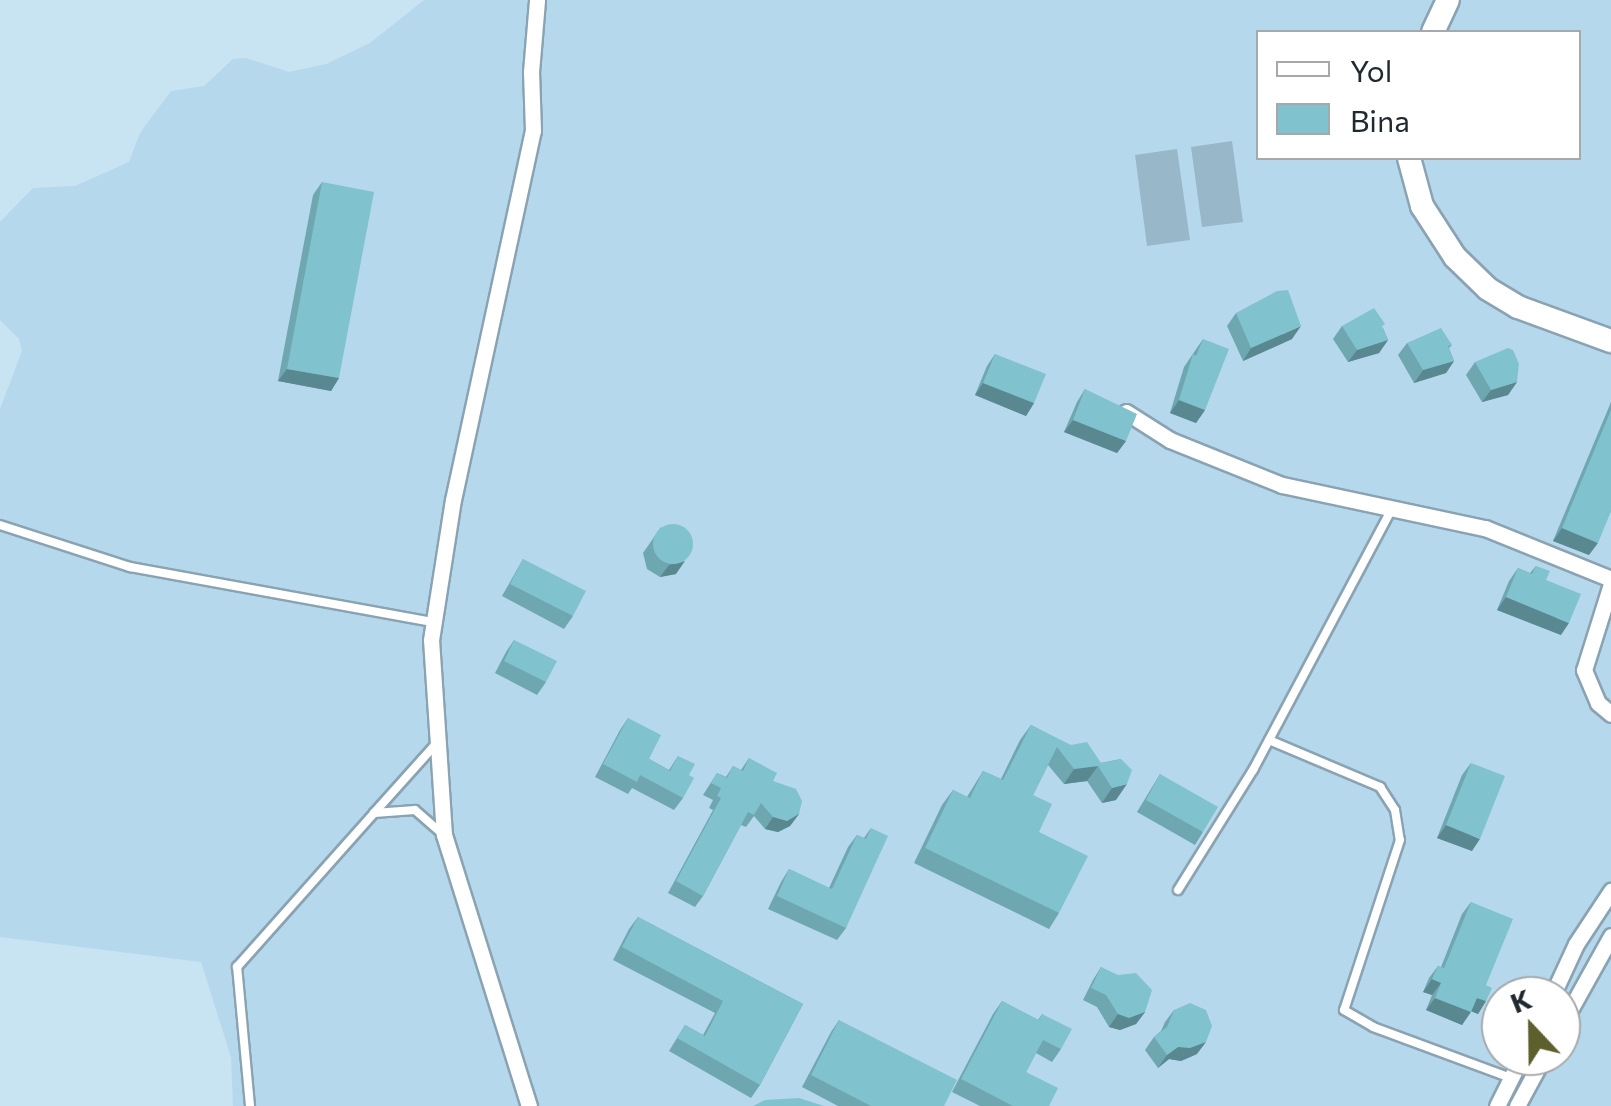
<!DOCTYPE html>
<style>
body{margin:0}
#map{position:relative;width:1611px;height:1106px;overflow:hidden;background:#c8e3f2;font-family:Commissioner,sans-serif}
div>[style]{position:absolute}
.built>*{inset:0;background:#b6d8ec}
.green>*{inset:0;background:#98b7c8}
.roads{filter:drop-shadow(2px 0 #8aa3b2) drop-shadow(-2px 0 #8aa3b2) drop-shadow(0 2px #8aa3b2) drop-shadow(0 -2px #8aa3b2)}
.lane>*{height:8px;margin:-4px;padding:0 4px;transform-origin:4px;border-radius:4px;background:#fff}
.street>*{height:15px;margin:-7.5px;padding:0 7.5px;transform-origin:7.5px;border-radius:7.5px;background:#fff}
.secondary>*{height:22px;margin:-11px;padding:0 11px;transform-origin:11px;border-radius:11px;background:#fff}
.wall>*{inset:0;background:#6ea7b0}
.shaded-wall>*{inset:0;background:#5a8890}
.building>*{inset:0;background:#80c2cd}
.round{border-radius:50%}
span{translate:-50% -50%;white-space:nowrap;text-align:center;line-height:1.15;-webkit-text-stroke:8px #fff;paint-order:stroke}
.legend{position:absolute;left:1256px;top:30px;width:325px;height:130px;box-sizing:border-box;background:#fff;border:2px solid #a5a9ac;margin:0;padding:12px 18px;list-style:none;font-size:30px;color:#1f292f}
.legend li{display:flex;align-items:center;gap:20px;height:50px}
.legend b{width:50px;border:2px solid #a5a9ac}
.north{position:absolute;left:1481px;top:976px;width:100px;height:100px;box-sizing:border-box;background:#fff;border:2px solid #a5a9ac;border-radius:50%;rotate:338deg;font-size:28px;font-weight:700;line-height:40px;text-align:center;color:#1f292f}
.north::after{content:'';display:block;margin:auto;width:35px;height:45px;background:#5d602d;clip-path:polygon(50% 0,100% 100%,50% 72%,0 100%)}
</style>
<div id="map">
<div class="built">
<i style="clip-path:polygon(evenodd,424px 0,1611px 0,1611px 1106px,233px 1106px,231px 1057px,201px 962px,0 937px,0 409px,22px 351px,19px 339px,0 320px,0 222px,33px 188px,75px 186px,129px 162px,140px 133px,171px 91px,204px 86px,233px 59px,246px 58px,289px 72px,326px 64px,370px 43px,424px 0,1258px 32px,1578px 32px,1578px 158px,1258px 158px,1258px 32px,424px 0,1501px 996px,1561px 996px,1561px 1056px,1501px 1056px,1501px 996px)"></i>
</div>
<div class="green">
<i style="clip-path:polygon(1232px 141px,1243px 222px,1202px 227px,1191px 147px)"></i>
<i style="clip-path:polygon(1177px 149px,1190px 240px,1147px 246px,1135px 155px)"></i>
</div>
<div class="roads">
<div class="lane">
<i style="left:0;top:525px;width:137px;rotate:17.9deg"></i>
<i style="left:130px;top:567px;width:309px;rotate:10.3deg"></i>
<i style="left:1269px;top:740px;width:121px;rotate:22.9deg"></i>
<i style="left:1380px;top:787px;width:27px;rotate:57deg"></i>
<i style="left:1395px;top:810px;width:30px;rotate:81deg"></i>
<i style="left:1400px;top:840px;width:179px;rotate:108.2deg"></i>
<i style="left:1344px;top:1010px;width:34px;rotate:30deg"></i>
<i style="left:1373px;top:1027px;width:147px;rotate:20.3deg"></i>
<i style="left:435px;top:745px;width:91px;rotate:131.9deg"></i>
<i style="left:374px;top:813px;width:41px;rotate:-4.2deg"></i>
<i style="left:415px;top:810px;width:35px;rotate:41deg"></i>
<i style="left:1178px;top:890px;width:142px;rotate:-58deg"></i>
<i style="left:1253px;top:770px;width:294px;rotate:-62deg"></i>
<i style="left:250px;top:1106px;width:140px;rotate:-95.3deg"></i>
<i style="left:237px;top:967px;width:206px;rotate:-48.3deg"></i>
</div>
<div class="street">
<i style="left:1126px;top:412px;width:52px;rotate:32.5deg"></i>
<i style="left:1170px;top:440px;width:121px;rotate:21.9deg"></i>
<i style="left:1282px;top:485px;width:208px;rotate:12deg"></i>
<i style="left:1485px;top:528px;width:136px;rotate:22deg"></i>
<i style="left:1611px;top:584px;width:90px;rotate:107.4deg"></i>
<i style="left:1584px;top:670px;width:36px;rotate:67deg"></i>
<i style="left:1598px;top:703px;width:17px;rotate:40deg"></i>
<i style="left:1552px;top:996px;width:57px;rotate:-65.2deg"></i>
<i style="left:1576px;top:944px;width:64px;rotate:-56.6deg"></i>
<i style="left:1561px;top:1026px;width:103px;rotate:-60.9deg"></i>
<i style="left:529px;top:1106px;width:284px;rotate:-107.4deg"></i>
<i style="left:444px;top:835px;width:195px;rotate:-93.8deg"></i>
<i style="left:431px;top:640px;width:142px;rotate:-81.1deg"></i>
<i style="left:453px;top:500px;width:378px;rotate:-77.8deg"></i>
<i style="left:533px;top:131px;width:59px;rotate:-91.9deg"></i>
<i style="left:531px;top:72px;width:72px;rotate:-85.2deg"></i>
<i style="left:1497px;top:1106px;width:56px;rotate:-63.4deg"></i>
<i style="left:1517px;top:1106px;width:57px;rotate:-61.6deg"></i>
</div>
<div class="secondary">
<i style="left:1433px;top:32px;width:35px;rotate:-65deg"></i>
<i style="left:1409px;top:158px;width:50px;rotate:74.8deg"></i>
<i style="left:1422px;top:206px;width:61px;rotate:57.1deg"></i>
<i style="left:1455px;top:257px;width:46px;rotate:44.1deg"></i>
<i style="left:1488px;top:289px;width:35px;rotate:31deg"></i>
<i style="left:1518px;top:307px;width:99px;rotate:20.1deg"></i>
</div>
</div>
<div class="wall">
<i style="clip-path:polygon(322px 182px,339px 378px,331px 391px,278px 381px,313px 195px)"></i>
<i style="clip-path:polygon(1236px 313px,1292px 339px,1243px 361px,1227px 326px)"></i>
<i style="clip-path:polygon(1342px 326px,1383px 328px,1388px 340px,1379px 353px,1348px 362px,1333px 339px)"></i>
<i style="clip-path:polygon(1203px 339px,1205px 410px,1196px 423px,1170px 413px,1184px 367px)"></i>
<i style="clip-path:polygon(1407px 343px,1452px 345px,1449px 348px,1454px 361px,1446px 373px,1414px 383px,1398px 355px)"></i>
<i style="clip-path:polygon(995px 354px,1034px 403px,1026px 416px,975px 395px,987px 366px)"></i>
<i style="clip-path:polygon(1475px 362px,1517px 382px,1508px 395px,1482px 402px,1466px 375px)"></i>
<i style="clip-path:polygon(1085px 389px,1126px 441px,1117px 453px,1064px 432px,1077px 402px)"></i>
<i style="clip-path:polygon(1611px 402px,1611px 511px,1589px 555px,1553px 541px)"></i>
<i style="clip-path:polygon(661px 527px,676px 574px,660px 577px,647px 569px,643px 553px)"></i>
<i style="clip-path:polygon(523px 559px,573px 616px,564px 629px,502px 596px)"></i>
<i style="clip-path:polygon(1536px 566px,1546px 580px,1561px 635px,1497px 610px,1509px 581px,1518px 568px,1530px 573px)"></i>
<i style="clip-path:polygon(514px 640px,546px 682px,537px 695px,495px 673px,506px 652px)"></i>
<i style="clip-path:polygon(628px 718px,649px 759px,669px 770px,678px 756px,689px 775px,683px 798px,674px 810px,632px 788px,628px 794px,595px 777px,620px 730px)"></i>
<i style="clip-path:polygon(1031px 725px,1101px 763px,1121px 759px,1116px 800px,1102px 803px,1087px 781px,1064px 784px,1048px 765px,1033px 795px,1039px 832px,1059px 913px,1049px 929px,914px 863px,942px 805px,953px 790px,967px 797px,983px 771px,1001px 779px,1020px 740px)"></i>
<i style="clip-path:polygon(749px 758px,773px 781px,799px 814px,790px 826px,778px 832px,765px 829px,754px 816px,746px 827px,741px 825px,703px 896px,695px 907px,668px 893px,713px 810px,709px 808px,713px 800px,703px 795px,717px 773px,726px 777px,733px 766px,741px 770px)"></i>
<i style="clip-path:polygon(1471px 763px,1472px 851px,1437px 838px,1462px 775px)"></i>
<i style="clip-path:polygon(1160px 774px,1203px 832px,1195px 845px,1137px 812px)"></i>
<i style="clip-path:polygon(871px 828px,846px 928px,837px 940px,768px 909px,781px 882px,789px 869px,829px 888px,848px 847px,857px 835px,864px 838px)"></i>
<i style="clip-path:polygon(1471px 902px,1486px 985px,1486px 1001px,1478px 1014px,1471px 1011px,1462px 1025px,1426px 1010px,1432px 995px,1423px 992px,1429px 978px,1438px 966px,1441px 967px,1462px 914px)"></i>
<i style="clip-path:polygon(638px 917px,803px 1004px,760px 1085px,751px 1098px,669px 1051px,685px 1025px,703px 1035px,715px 1013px,613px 960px,629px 929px)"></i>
<i style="clip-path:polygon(1101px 967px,1145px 1012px,1136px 1024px,1120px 1030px,1109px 1027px,1097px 1007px,1083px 1000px,1093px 980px)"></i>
<i style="clip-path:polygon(1002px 1001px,1038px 1020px,1042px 1014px,1061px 1049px,1052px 1062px,1036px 1053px,1026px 1072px,1049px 1106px,980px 1106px,952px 1092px,993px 1014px)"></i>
<i style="clip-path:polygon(1174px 1010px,1197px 1054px,1181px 1061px,1169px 1059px,1158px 1068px,1145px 1050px,1154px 1037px,1161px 1031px,1165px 1022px)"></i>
<i style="clip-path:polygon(839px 1020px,944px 1106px,838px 1106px,802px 1087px,831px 1032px)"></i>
</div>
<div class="shaded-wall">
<i style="clip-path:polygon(1301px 326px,1292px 339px,1243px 361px,1251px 348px)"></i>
<i style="clip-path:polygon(1388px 340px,1379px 353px,1348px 362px,1357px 350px)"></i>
<i style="clip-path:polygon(1454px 361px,1446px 373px,1414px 383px,1423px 370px)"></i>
<i style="clip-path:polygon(287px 369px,339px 378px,331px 391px,278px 381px)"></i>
<i style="clip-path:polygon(1517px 382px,1508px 395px,1482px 402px,1491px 390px)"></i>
<i style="clip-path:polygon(983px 383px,1034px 403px,1026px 416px,975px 395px)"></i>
<i style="clip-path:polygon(1179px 400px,1205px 410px,1196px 423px,1170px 413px)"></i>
<i style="clip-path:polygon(1073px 420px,1126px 441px,1117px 453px,1064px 432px)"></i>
<i style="clip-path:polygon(1562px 528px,1598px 543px,1589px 555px,1553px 541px)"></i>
<i style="clip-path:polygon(685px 561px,676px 574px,660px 577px,669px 565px)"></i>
<i style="clip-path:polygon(1506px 597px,1569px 623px,1561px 635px,1497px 610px)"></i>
<i style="clip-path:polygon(1098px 766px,1087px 781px,1064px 784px,1074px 769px)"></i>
<i style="clip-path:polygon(1127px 784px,1116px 800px,1102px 803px,1112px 788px)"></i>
<i style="clip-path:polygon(799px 814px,790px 826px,778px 832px,765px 829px,773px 817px)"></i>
<i style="clip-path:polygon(1446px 825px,1480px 839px,1472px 851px,1437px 838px)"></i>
<i style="clip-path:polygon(1432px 979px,1441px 983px,1432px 995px,1423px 992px)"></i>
<i style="clip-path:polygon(1435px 998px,1471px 1012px,1462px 1025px,1426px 1010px)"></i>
<i style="clip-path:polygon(1477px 998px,1486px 1001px,1478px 1014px,1468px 1010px)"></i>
<i style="clip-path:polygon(1145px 1012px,1136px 1024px,1120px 1030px,1109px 1027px,1118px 1014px)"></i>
<i style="clip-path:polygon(1206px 1042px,1197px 1054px,1181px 1061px,1169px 1059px,1158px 1068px,1167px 1055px,1178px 1047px)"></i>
</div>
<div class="building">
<i style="clip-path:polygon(322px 182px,374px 192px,339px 378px,287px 369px)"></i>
<i style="clip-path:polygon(1288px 290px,1301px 326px,1251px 348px,1236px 313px,1277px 291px)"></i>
<i style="clip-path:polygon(1374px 308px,1385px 324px,1382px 326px,1388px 340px,1357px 350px,1342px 326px)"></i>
<i style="clip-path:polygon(1441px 328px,1452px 345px,1448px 346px,1454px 361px,1423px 370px,1407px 343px)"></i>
<i style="clip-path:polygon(1203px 339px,1229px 349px,1205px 410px,1179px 400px,1193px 354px,1196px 356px)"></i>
<i style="clip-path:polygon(1508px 348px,1513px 350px,1519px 364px,1517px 382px,1491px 390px,1475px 362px)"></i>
<i style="clip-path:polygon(995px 354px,1046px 374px,1034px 403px,983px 383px)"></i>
<i style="clip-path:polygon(1085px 389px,1137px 414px,1126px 441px,1073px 420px)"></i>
<i style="clip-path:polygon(1611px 410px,1611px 511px,1598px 543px,1562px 528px)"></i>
<i class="round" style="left:653px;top:524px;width:40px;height:40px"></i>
<i style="clip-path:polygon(523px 559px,586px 591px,573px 616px,510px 584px)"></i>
<i style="clip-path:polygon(1536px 566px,1550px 571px,1546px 580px,1581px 594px,1569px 623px,1506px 597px,1518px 568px,1532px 574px)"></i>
<i style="clip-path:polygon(514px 640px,557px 661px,546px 682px,504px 661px)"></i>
<i style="clip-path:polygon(628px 718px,661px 735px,649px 759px,670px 771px,678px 756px,695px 764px,689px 775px,694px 778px,683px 798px,640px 775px,637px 782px,603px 764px)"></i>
<i style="clip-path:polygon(1031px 725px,1071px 745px,1087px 742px,1101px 763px,1121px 759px,1132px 770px,1127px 784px,1112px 788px,1098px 766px,1074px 769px,1057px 747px,1033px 795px,1052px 804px,1039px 832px,1088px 856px,1059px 913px,925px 848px,953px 790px,970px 798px,983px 771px,1003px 780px)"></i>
<i style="clip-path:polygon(749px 758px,777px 773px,773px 781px,796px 789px,802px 801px,799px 814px,787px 821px,773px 817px,761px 803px,754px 815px,748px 812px,703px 896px,676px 881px,721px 798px,717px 796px,721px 788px,711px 783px,717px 773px,727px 778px,733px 766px,743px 771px)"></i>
<i style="clip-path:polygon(1471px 763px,1505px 776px,1480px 839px,1446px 825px)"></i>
<i style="clip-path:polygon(1160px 774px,1218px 807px,1203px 832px,1146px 800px)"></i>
<i style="clip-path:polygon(871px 828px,888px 836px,846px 928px,777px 896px,789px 869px,832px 889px,857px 835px,866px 839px)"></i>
<i style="clip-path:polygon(1471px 902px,1513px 919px,1486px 985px,1492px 988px,1486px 1001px,1477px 998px,1471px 1012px,1435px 998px,1441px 983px,1432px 979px,1438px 966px,1444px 968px)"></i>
<i style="clip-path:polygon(638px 917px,803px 1004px,760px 1085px,677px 1038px,685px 1025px,705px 1036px,723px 1001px,622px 947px)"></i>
<i style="clip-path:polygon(1101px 967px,1118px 975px,1136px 973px,1152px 990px,1145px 1012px,1129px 1018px,1118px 1014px,1106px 995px,1091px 988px)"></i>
<i style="clip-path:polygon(1002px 1001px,1039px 1020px,1042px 1014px,1072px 1029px,1061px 1049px,1043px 1040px,1026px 1072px,1058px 1088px,1049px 1106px,1013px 1106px,961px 1079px)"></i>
<i style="clip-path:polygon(1190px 1003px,1206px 1010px,1212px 1026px,1206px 1042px,1190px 1048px,1178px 1047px,1167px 1055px,1154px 1037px,1167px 1027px,1174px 1010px)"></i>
<i style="clip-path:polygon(839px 1020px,957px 1080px,944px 1106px,871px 1106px,811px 1075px)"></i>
<i style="clip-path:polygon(799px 1098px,824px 1106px,753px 1106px,765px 1100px)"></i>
</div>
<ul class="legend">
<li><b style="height:12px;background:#fff"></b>Yol</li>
<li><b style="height:28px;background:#80c2cd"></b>Bina</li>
</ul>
<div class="north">K</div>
</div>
